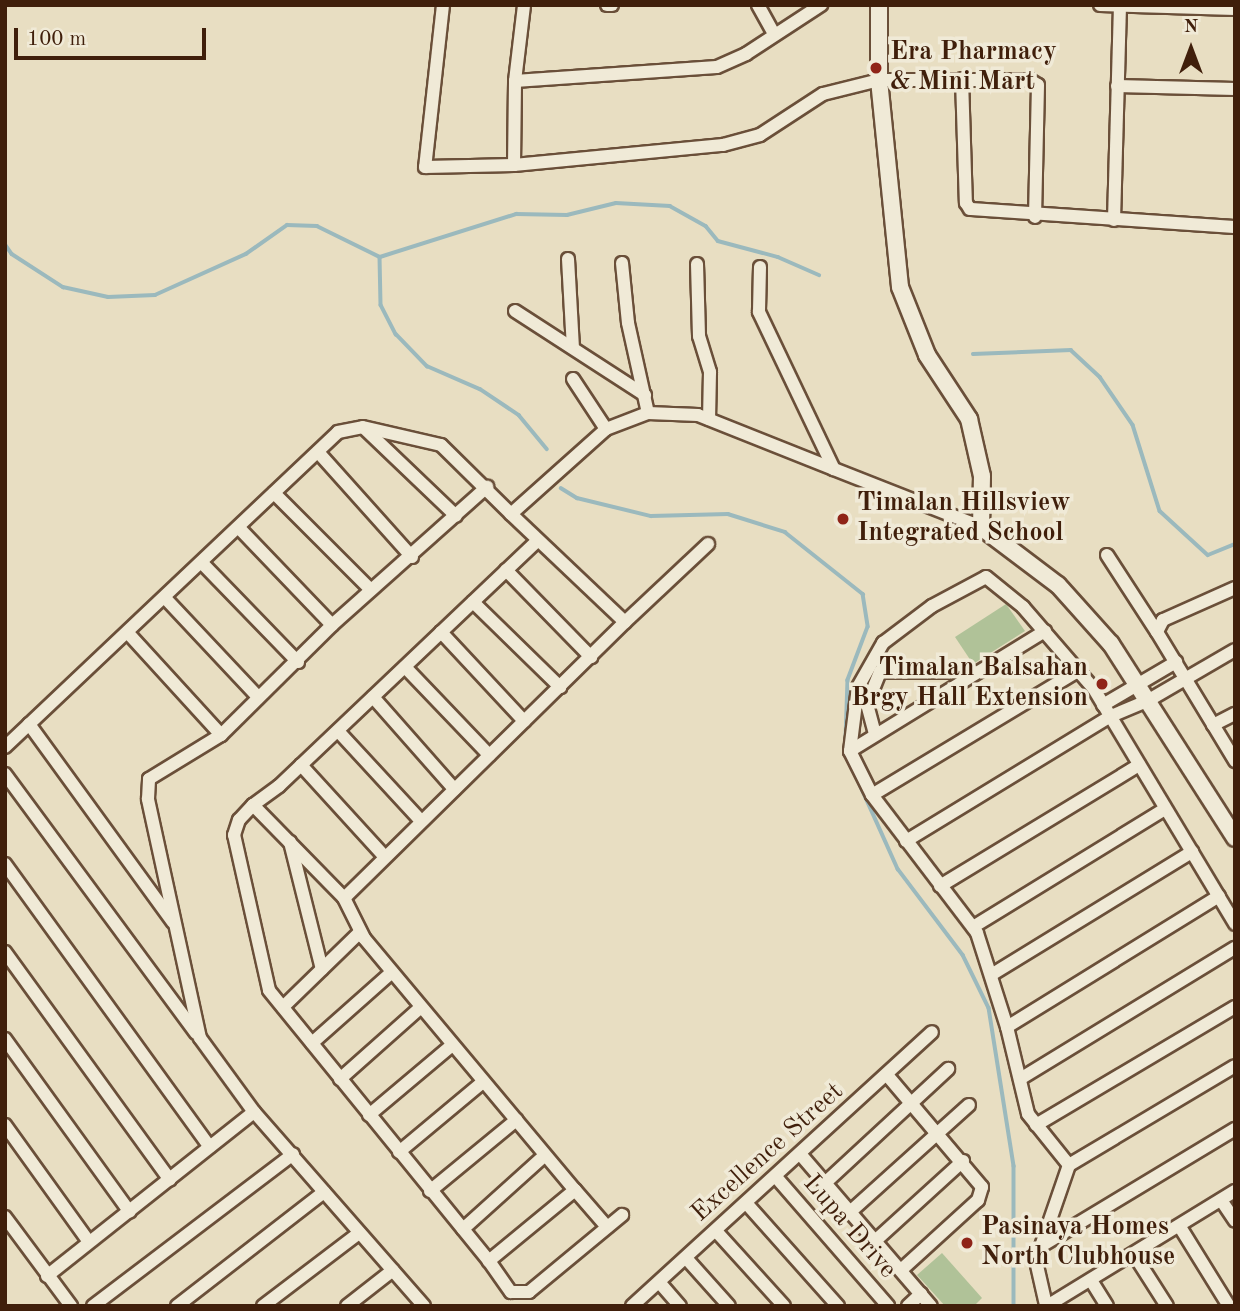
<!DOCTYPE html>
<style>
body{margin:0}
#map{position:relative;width:1240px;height:1311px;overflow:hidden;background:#e8dec2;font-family:"Old Standard TT",serif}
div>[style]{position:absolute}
.green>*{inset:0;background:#b0c298}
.stream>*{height:3.5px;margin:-1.75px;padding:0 1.75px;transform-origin:1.75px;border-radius:1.75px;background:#9bb9bd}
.roads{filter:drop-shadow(2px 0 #6a4f39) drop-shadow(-2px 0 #6a4f39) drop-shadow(0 2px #6a4f39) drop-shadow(0 -2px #6a4f39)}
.street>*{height:12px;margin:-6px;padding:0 6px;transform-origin:6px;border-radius:6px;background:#f0ead7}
.secondary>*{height:16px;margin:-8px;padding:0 8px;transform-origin:8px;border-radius:8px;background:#f0ead7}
.dots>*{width:19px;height:19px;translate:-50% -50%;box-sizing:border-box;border:4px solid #f0ead7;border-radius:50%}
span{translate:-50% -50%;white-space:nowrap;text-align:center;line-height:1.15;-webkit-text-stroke:7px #f0ead7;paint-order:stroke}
.poi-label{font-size:26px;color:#401f0b;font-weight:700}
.left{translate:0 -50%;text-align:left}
.right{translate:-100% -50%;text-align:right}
.street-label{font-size:26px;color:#401f0b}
.frame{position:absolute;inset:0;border:7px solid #401f0b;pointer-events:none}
.north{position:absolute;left:1156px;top:14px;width:70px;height:70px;-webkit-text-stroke:5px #f0ead7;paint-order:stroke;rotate:0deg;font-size:19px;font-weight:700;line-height:28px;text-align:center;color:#401f0b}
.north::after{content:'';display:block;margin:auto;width:24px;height:32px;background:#401f0b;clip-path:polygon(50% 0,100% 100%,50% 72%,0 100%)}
.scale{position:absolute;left:14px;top:28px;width:192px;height:32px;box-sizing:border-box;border:4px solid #401f0b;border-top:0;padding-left:9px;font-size:21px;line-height:24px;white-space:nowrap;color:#401f0b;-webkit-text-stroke:5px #f0ead7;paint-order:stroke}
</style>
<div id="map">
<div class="green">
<i style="clip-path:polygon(1006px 604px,1025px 631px,973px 664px,955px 637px)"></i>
<i style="clip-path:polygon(942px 1253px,982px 1298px,974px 1306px,945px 1306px,917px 1275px)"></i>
</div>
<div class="stream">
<i style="left:5px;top:244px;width:12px;rotate:55deg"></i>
<i style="left:12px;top:254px;width:61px;rotate:32.9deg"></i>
<i style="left:63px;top:287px;width:46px;rotate:12.5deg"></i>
<i style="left:108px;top:297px;width:47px;rotate:-2.4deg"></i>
<i style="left:155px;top:295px;width:100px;rotate:-24.3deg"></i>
<i style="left:246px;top:254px;width:50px;rotate:-35.3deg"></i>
<i style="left:287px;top:225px;width:30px;rotate:2deg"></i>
<i style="left:317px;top:226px;width:70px;rotate:26.2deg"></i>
<i style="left:380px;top:257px;width:143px;rotate:-17.5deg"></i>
<i style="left:516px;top:214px;width:51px;rotate:1.1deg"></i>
<i style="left:567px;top:215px;width:50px;rotate:-13.8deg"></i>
<i style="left:616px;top:203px;width:54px;rotate:3.2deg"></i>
<i style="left:670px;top:206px;width:41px;rotate:29.1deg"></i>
<i style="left:706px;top:226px;width:19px;rotate:51deg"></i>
<i style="left:718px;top:241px;width:62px;rotate:14.9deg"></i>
<i style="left:778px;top:257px;width:45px;rotate:23.7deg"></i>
<i style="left:380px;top:257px;width:48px;rotate:88.8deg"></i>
<i style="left:381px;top:305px;width:33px;rotate:63deg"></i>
<i style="left:396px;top:334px;width:45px;rotate:45.9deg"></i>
<i style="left:427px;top:366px;width:58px;rotate:23.5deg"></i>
<i style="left:480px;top:389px;width:47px;rotate:33.7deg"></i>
<i style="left:519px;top:415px;width:44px;rotate:50.5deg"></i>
<i style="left:973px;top:354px;width:98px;rotate:-2.3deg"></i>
<i style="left:1071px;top:350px;width:40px;rotate:43deg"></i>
<i style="left:1100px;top:377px;width:58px;rotate:55.5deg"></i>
<i style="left:1133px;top:425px;width:90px;rotate:72.6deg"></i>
<i style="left:1160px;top:511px;width:65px;rotate:42.5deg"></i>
<i style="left:1208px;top:555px;width:29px;rotate:-22deg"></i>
<i style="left:561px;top:488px;width:19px;rotate:32deg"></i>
<i style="left:577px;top:498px;width:76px;rotate:13.7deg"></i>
<i style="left:651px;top:516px;width:77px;rotate:-1.5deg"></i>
<i style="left:728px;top:514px;width:60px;rotate:17.5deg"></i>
<i style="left:785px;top:532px;width:100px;rotate:38.5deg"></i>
<i style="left:863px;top:594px;width:33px;rotate:81deg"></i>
<i style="left:868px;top:627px;width:57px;rotate:110.7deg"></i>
<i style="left:848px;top:680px;width:59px;rotate:91.9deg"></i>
<i style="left:858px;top:780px;width:98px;rotate:65.8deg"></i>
<i style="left:898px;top:869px;width:108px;rotate:52.9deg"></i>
<i style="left:963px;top:955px;width:59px;rotate:63.9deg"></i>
<i style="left:989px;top:1008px;width:160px;rotate:81deg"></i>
<i style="left:1014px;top:1166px;width:140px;rotate:90deg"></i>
</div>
<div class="roads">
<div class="street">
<i style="left:443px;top:5px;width:163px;rotate:96.3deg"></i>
<i style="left:425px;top:167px;width:89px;rotate:-1.3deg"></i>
<i style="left:514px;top:165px;width:210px;rotate:-5.5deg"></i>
<i style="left:723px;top:145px;width:38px;rotate:-15deg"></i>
<i style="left:760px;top:135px;width:75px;rotate:-33.1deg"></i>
<i style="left:823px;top:94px;width:58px;rotate:-14deg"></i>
<i style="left:879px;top:80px;width:151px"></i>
<i style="left:1030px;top:80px;width:9px;rotate:32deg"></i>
<i style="left:1038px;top:85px;width:132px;rotate:91.3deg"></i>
<i style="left:607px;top:5px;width:5px"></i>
<i style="left:758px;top:5px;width:33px;rotate:61deg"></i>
<i style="left:1100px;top:5px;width:135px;rotate:1.7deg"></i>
<i style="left:962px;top:79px;width:124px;rotate:88.2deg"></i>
<i style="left:966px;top:203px;width:7px;rotate:56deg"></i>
<i style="left:970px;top:209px;width:266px;rotate:3.9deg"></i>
<i style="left:515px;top:81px;width:202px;rotate:-4deg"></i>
<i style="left:717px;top:67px;width:32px;rotate:-24deg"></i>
<i style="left:746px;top:54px;width:90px;rotate:-33.2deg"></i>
<i style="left:1117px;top:86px;width:118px;rotate:1.5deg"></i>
<i style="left:514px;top:165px;width:84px;rotate:-89.3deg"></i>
<i style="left:515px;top:81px;width:77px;rotate:-83.2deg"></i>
<i style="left:1114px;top:220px;width:215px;rotate:-88.4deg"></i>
<i style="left:568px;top:259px;width:89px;rotate:86.8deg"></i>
<i style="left:622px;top:263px;width:60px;rotate:84.3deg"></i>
<i style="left:628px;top:323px;width:92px;rotate:77.5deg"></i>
<i style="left:697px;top:264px;width:72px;rotate:88.4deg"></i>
<i style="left:699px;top:336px;width:38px;rotate:73deg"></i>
<i style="left:710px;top:372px;width:47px;rotate:91.2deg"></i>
<i style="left:760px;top:267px;width:45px;rotate:91.3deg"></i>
<i style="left:759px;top:312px;width:174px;rotate:64.5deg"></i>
<i style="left:834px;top:469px;width:158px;rotate:21.5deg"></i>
<i style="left:515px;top:311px;width:155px;rotate:32.9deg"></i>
<i style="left:573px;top:379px;width:60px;rotate:56.6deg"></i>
<i style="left:364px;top:428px;width:127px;rotate:43.7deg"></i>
<i style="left:318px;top:452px;width:141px;rotate:48.2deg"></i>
<i style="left:274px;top:493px;width:137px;rotate:45deg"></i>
<i style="left:511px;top:514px;width:157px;rotate:43.5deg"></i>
<i style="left:625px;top:622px;width:394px;rotate:135.5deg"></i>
<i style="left:344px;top:898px;width:45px;rotate:63.4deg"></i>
<i style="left:364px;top:938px;width:329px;rotate:50.1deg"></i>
<i style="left:575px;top:1190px;width:112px;rotate:140.5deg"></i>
<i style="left:489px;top:1261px;width:349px;rotate:-129.1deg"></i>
<i style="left:269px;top:990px;width:159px;rotate:-102.7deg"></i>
<i style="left:234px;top:835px;width:16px;rotate:-72deg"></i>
<i style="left:239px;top:820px;width:21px;rotate:-47deg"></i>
<i style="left:253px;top:805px;width:32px;rotate:-36deg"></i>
<i style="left:279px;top:786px;width:356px;rotate:-43.5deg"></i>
<i style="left:240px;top:529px;width:133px;rotate:46.2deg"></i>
<i style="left:1107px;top:555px;width:92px;rotate:57deg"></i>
<i style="left:202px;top:563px;width:138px;rotate:45.9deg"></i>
<i style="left:506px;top:570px;width:122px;rotate:45.7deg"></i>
<i style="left:1235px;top:588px;width:79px;rotate:156deg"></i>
<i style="left:1163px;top:620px;width:13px;rotate:117deg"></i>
<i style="left:1157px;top:632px;width:151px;rotate:58.8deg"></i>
<i style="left:166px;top:599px;width:134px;rotate:46.8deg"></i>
<i style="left:473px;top:602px;width:122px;rotate:44.3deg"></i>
<i style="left:625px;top:622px;width:114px;rotate:-43.2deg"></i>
<i style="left:1045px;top:631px;width:229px;rotate:148.4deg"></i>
<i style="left:850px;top:751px;width:49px;rotate:63.4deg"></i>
<i style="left:872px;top:795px;width:173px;rotate:52.7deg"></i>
<i style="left:977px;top:933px;width:99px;rotate:72.3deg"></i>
<i style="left:1007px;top:1027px;width:89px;rotate:76.4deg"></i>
<i style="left:1028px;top:1114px;width:65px;rotate:51.2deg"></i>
<i style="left:1069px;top:1165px;width:102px;rotate:109deg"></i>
<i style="left:1036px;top:1261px;width:45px;rotate:77.2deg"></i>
<i style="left:441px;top:632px;width:122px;rotate:47deg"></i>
<i style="left:128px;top:633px;width:138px;rotate:47.6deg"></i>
<i style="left:405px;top:667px;width:122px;rotate:46.3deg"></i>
<i style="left:373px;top:697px;width:123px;rotate:48.6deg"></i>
<i style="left:1103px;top:705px;width:85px;rotate:-30.5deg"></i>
<i style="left:29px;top:724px;width:245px;rotate:54deg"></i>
<i style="left:1213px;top:725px;width:25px;rotate:-27deg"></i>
<i style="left:338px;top:731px;width:122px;rotate:47.3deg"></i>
<i style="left:875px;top:734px;width:31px;rotate:-105deg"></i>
<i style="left:867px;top:704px;width:35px;rotate:-68deg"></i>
<i style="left:880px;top:672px;width:94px"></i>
<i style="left:5px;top:747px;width:458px;rotate:-43.4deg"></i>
<i style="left:338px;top:432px;width:25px;rotate:-11deg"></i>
<i style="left:363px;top:427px;width:80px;rotate:13deg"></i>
<i style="left:441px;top:445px;width:98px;rotate:44.6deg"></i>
<i style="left:511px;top:514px;width:127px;rotate:-41.8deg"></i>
<i style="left:606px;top:429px;width:45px;rotate:-20.9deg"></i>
<i style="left:648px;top:413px;width:50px;rotate:2.3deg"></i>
<i style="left:698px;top:415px;width:146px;rotate:21.7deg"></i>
<i style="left:850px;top:751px;width:64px;rotate:-82.9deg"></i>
<i style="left:858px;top:687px;width:51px;rotate:-60.4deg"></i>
<i style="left:883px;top:643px;width:61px;rotate:-37.1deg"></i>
<i style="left:932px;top:606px;width:61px;rotate:-28.2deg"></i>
<i style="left:986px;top:577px;width:48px;rotate:39deg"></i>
<i style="left:1023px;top:607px;width:108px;rotate:49.1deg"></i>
<i style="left:1094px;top:689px;width:274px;rotate:59deg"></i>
<i style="left:301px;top:765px;width:123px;rotate:47.6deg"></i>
<i style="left:5px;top:774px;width:322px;rotate:53.6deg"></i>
<i style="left:872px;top:795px;width:242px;rotate:-31.1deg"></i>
<i style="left:253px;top:805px;width:130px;rotate:45.6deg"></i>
<i style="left:906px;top:841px;width:238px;rotate:-31.4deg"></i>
<i style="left:1109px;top:717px;width:43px;rotate:-23deg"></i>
<i style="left:1149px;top:700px;width:99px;rotate:-30.2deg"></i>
<i style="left:290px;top:842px;width:131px;rotate:75.9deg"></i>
<i style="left:5px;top:864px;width:349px;rotate:54.1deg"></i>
<i style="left:940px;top:886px;width:233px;rotate:-31.3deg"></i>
<i style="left:973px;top:927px;width:225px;rotate:-31.6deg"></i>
<i style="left:5px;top:952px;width:281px;rotate:54.1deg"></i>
<i style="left:991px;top:975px;width:236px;rotate:-31.5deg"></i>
<i style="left:283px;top:1007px;width:107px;rotate:-44.2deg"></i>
<i style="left:1007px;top:1027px;width:249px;rotate:-31.7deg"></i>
<i style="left:5px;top:1039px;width:213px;rotate:54.2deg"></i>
<i style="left:312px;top:1043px;width:107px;rotate:-41.6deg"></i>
<i style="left:887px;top:1075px;width:147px;rotate:49.7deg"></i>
<i style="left:982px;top:1187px;width:14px;rotate:107deg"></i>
<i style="left:978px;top:1200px;width:104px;rotate:137.7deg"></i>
<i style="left:340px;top:1079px;width:108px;rotate:-41.6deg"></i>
<i style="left:1020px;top:1079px;width:252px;rotate:-31.4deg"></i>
<i style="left:369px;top:1115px;width:109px;rotate:-40.1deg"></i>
<i style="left:5px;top:1125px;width:144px;rotate:54.3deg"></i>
<i style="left:1036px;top:1125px;width:231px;rotate:-30.7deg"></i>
<i style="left:399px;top:1152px;width:109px;rotate:-39.8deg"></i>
<i style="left:801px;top:1155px;width:199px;rotate:49.3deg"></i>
<i style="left:1069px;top:1165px;width:193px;rotate:-30.8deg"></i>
<i style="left:776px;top:1177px;width:171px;rotate:49deg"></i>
<i style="left:825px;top:1183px;width:168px;rotate:-42.8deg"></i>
<i style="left:575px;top:1190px;width:49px;rotate:49.1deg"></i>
<i style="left:430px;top:1191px;width:112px;rotate:-39.5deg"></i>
<i style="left:1221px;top:1200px;width:25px;rotate:56deg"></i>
<i style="left:747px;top:1204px;width:137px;rotate:48.3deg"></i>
<i style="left:850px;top:1212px;width:160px;rotate:-42deg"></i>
<i style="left:5px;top:1217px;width:111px;rotate:53.4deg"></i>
<i style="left:1180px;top:1227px;width:93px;rotate:58.2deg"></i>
<i style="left:463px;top:1229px;width:109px;rotate:-42deg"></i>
<i style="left:716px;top:1231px;width:101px;rotate:47.8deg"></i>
<i style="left:875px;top:1241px;width:119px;rotate:-42.3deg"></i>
<i style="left:1041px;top:1246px;width:227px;rotate:-31.1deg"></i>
<i style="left:1135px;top:1256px;width:59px;rotate:57.4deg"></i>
<i style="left:686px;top:1258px;width:64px;rotate:48.1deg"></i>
<i style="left:489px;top:1261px;width:38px;rotate:55deg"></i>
<i style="left:511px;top:1292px;width:18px"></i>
<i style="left:529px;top:1292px;width:121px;rotate:-39.6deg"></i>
<i style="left:47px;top:1276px;width:264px;rotate:-38.4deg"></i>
<i style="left:659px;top:1282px;width:32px;rotate:49deg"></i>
<i style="left:1092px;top:1282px;width:28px;rotate:58deg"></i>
<i style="left:93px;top:1306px;width:251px;rotate:-37.2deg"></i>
<i style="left:177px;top:1306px;width:186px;rotate:-37.8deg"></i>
<i style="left:263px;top:1306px;width:121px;rotate:-37.2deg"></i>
<i style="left:347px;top:1306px;width:58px;rotate:-38deg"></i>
<i style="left:424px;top:1306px;width:258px;rotate:-131.2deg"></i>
<i style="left:254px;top:1112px;width:92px;rotate:-126.1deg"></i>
<i style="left:200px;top:1038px;width:245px;rotate:-102.3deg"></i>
<i style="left:148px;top:799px;width:20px;rotate:-87deg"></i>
<i style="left:149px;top:779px;width:84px;rotate:-31.4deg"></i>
<i style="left:221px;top:735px;width:156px;rotate:-44.7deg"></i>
<i style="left:332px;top:625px;width:208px;rotate:-41.7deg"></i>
<i style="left:632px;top:1306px;width:406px;rotate:-42.4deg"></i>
<i style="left:908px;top:1306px;width:18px;rotate:-43deg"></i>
<i style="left:1047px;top:1306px;width:220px;rotate:-31.5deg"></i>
</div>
<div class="secondary">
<i style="left:879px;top:5px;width:75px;rotate:90deg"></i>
<i style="left:879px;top:80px;width:208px;rotate:84.2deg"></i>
<i style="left:900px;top:287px;width:73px;rotate:68.3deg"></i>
<i style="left:927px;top:355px;width:77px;rotate:56.7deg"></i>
<i style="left:969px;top:419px;width:58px;rotate:77.2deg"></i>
<i style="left:982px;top:476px;width:51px;rotate:91.1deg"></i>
<i style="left:981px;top:527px;width:96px;rotate:37deg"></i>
<i style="left:1058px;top:585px;width:79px;rotate:48.1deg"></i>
<i style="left:1111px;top:644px;width:230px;rotate:57.4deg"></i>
</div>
</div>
<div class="dots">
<i style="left:876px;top:68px;background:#8f2418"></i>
<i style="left:843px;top:519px;background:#8f2418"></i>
<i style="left:1102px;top:684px;background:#8f2418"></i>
<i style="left:967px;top:1243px;background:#8f2418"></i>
</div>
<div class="poi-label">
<span class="left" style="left:890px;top:68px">Era Pharmacy<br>&amp; Mini Mart</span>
<span class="left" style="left:857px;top:519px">Timalan Hillsview<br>Integrated School</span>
<span class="right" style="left:1088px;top:684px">Timalan Balsahan<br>Brgy Hall Extension</span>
<span class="left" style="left:981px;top:1243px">Pasinaya Homes<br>North Clubhouse</span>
</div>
<div class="street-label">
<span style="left:768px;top:1153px;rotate:-42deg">Excellence Street</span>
<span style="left:849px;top:1227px;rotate:49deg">Lupa Drive</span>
</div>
<div class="frame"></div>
<div class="north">N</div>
<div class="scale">100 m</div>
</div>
